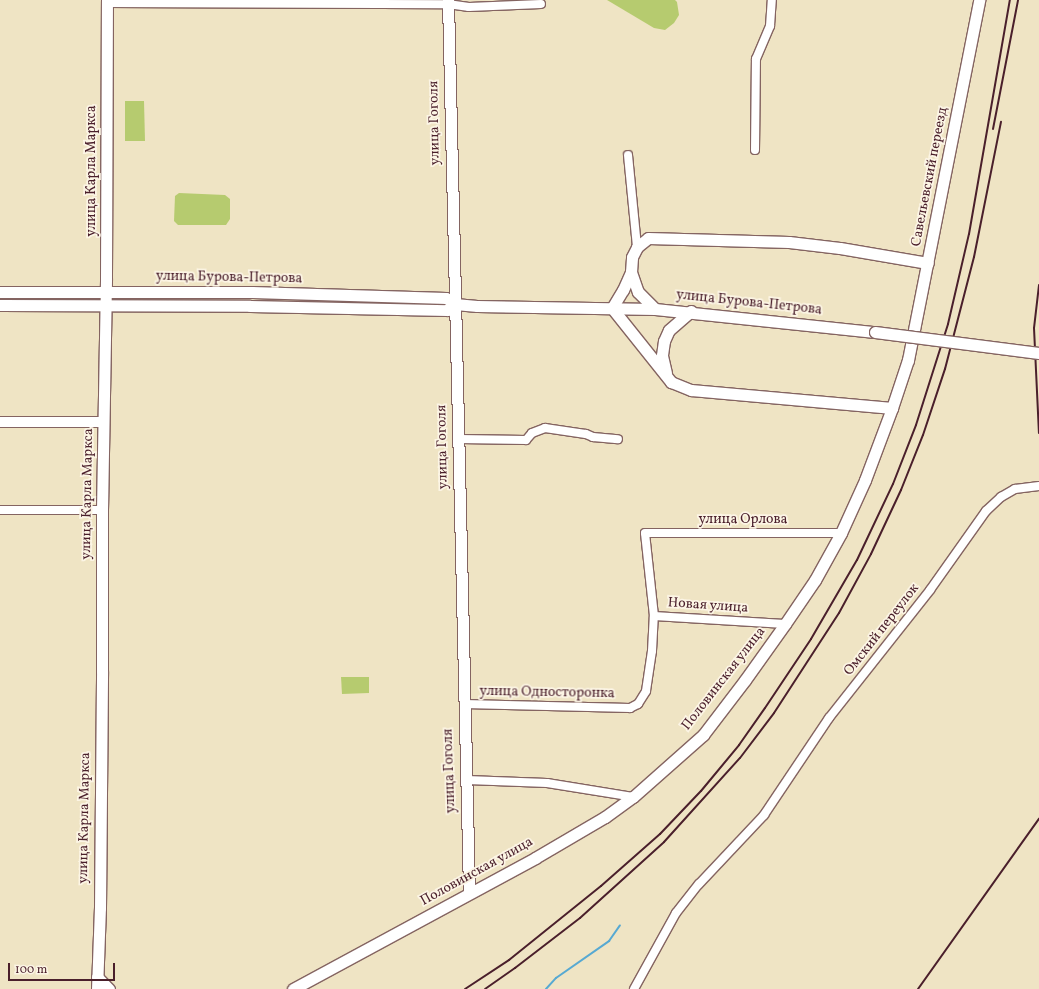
<!DOCTYPE html>
<meta charset="utf-8">
<style>
body{margin:0}
#map{position:relative;width:1039px;height:989px;overflow:hidden;background:#efe4c4;font-family:Vollkorn,serif}
div>[style]{position:absolute}
.green>*{inset:0;background:#b6cb6f}
.stream>*{height:2px;margin:-1px;padding:0 1px;transform-origin:1px;border-radius:1px;background:#57a9d2}
.roads{filter:drop-shadow(1px 0 #846461) drop-shadow(-1px 0 #846461) drop-shadow(0 1px #846461) drop-shadow(0 -1px #846461)}
.minor>*{height:8px;margin:-4px;padding:0 4px;transform-origin:4px;border-radius:4px;background:#fff}
.tertiary>*{height:10px;margin:-5px;padding:0 5px;transform-origin:5px;border-radius:5px;background:#fff}
.secondary>*{height:11px;margin:-5.5px;padding:0 5.5px;transform-origin:5.5px;border-radius:5.5px;background:#fff}
.rail>*{height:2px;margin:-1px;padding:0 1px;transform-origin:1px;border-radius:1px;background:#4a1f2b}
.bridges{filter:drop-shadow(1px 0 #846461) drop-shadow(-1px 0 #846461) drop-shadow(0 1px #846461) drop-shadow(0 -1px #846461)}
.secondary-bridge>*{height:11px;margin:-5.5px;padding:0 5.5px;transform-origin:5.5px;border-radius:5.5px;background:#fff}
span{translate:-50% -50%;white-space:nowrap;text-align:center;line-height:1.15;-webkit-text-stroke:3.5px #fcf5e5;paint-order:stroke}
.street-label{font-size:14px;color:#4a1f2b}
.scale{position:absolute;left:8px;top:963px;width:107px;height:18px;box-sizing:border-box;border:2px solid #4a1f2b;border-top:0;padding-left:5px;font-size:12px;line-height:14px;white-space:nowrap;color:#4a1f2b;-webkit-text-stroke:3px #fcf5e5;paint-order:stroke}
</style>
<div id="map">
<div class="green">
<i style="clip-path:polygon(607px 0,675px 0,677px 2px,679px 15px,674px 23px,665px 30px,654px 28px)"></i>
<i style="clip-path:polygon(125px 101px,144px 101px,145px 141px,125px 141px)"></i>
<i style="clip-path:polygon(179px 193px,225px 195px,230px 199px,230px 219px,226px 225px,178px 225px,174px 221px,175px 196px)"></i>
<i style="clip-path:polygon(341px 677px,369px 677px,369px 693px,342px 694px)"></i>
</div>
<div class="stream">
<i style="left:546px;top:989px;width:15px;rotate:-48deg"></i>
<i style="left:556px;top:978px;width:65px;rotate:-34.9deg"></i>
<i style="left:609px;top:941px;width:19px;rotate:-55deg"></i>
</div>
<div class="roads">
<div class="minor">
<i style="left:107px;top:3px;width:341px;rotate:0.2deg"></i>
<i style="left:448px;top:4px;width:21px;rotate:8deg"></i>
<i style="left:469px;top:7px;width:72px;rotate:-2.4deg"></i>
<i style="left:755px;top:150px;width:91px;rotate:-89.4deg"></i>
<i style="left:756px;top:59px;width:36px;rotate:-67deg"></i>
<i style="left:770px;top:26px;width:26px;rotate:-86deg"></i>
<i style="left:628px;top:155px;width:92px;rotate:84.4deg"></i>
<i style="left:459px;top:439px;width:67px;rotate:0.9deg"></i>
<i style="left:526px;top:440px;width:9px;rotate:-49deg"></i>
<i style="left:532px;top:433px;width:14px;rotate:-21deg"></i>
<i style="left:545px;top:428px;width:41px;rotate:8.3deg"></i>
<i style="left:586px;top:434px;width:8px;rotate:23deg"></i>
<i style="left:593px;top:437px;width:25px;rotate:5deg"></i>
<i style="left:0;top:510px;width:102px"></i>
<i style="left:654px;top:616px;width:131px;rotate:3.5deg"></i>
<i style="left:464px;top:704px;width:166px;rotate:1.4deg"></i>
<i style="left:630px;top:708px;width:9px;rotate:-27deg"></i>
<i style="left:638px;top:704px;width:15px;rotate:-58deg"></i>
<i style="left:646px;top:691px;width:40px;rotate:-81.5deg"></i>
<i style="left:652px;top:651px;width:35px;rotate:-87deg"></i>
<i style="left:654px;top:616px;width:83px;rotate:-96.2deg"></i>
<i style="left:645px;top:533px;width:196px"></i>
<i style="left:467px;top:780px;width:80px;rotate:2.1deg"></i>
<i style="left:547px;top:783px;width:87px;rotate:9.2deg"></i>
<i style="left:634px;top:989px;width:87px;rotate:-61.1deg"></i>
<i style="left:676px;top:913px;width:37px;rotate:-52deg"></i>
<i style="left:699px;top:884px;width:95px;rotate:-46.7deg"></i>
<i style="left:764px;top:815px;width:117px;rotate:-56.2deg"></i>
<i style="left:829px;top:718px;width:163px;rotate:-51.7deg"></i>
<i style="left:930px;top:590px;width:97px;rotate:-54.7deg"></i>
<i style="left:986px;top:511px;width:21px;rotate:-43deg"></i>
<i style="left:1001px;top:497px;width:16px;rotate:-30deg"></i>
<i style="left:1015px;top:489px;width:24px;rotate:-7deg"></i>
</div>
<div class="tertiary">
<i style="left:0;top:422px;width:103px"></i>
</div>
<div class="secondary">
<i style="left:448px;top:0;width:892px;rotate:88.65deg"></i>
<i style="left:631px;top:272px;width:21px;rotate:71deg"></i>
<i style="left:638px;top:292px;width:24px;rotate:45deg"></i>
<i style="left:0;top:292px;width:252px"></i>
<i style="left:252px;top:292px;width:194px;rotate:1.8deg"></i>
<i style="left:446px;top:298px;width:11px;rotate:34deg"></i>
<i style="left:455px;top:304px;width:22px;rotate:5deg"></i>
<i style="left:477px;top:306px;width:178px;rotate:1deg"></i>
<i style="left:655px;top:309px;width:221px;rotate:6deg"></i>
<i style="left:0;top:305px;width:250px;rotate:0.2deg"></i>
<i style="left:250px;top:306px;width:197px;rotate:1.2deg"></i>
<i style="left:447px;top:310px;width:10px;rotate:-37deg"></i>
<i style="left:612px;top:308px;width:21px;rotate:-59deg"></i>
<i style="left:623px;top:290px;width:20px;rotate:-66deg"></i>
<i style="left:631px;top:272px;width:15px;rotate:-86deg"></i>
<i style="left:632px;top:257px;width:11px;rotate:-63deg"></i>
<i style="left:637px;top:247px;width:14px;rotate:-39deg"></i>
<i style="left:648px;top:238px;width:141px;rotate:1.6deg"></i>
<i style="left:789px;top:242px;width:51px;rotate:6.7deg"></i>
<i style="left:840px;top:248px;width:89px;rotate:9.7deg"></i>
<i style="left:612px;top:308px;width:95px;rotate:51.4deg"></i>
<i style="left:671px;top:382px;width:22px;rotate:22deg"></i>
<i style="left:691px;top:390px;width:202px;rotate:5.1deg"></i>
<i style="left:666px;top:373px;width:18px;rotate:-103deg"></i>
<i style="left:662px;top:355px;width:14px;rotate:-82deg"></i>
<i style="left:664px;top:341px;width:12px;rotate:-66deg"></i>
<i style="left:669px;top:330px;width:29px;rotate:-41deg"></i>
<i style="left:97px;top:977px;width:17px;rotate:45deg"></i>
<i style="left:97px;top:989px;width:81px;rotate:-87.9deg"></i>
<i style="left:100px;top:908px;width:237px;rotate:-89.5deg"></i>
<i style="left:102px;top:671px;width:161px;rotate:-90deg"></i>
<i style="left:102px;top:510px;width:232px;rotate:-89deg"></i>
<i style="left:106px;top:278px;width:278px;rotate:-89.8deg"></i>
<i style="left:293px;top:989px;width:275px;rotate:-28.4deg"></i>
<i style="left:535px;top:858px;width:81px;rotate:-30.4deg"></i>
<i style="left:605px;top:817px;width:34px;rotate:-36deg"></i>
<i style="left:633px;top:797px;width:94px;rotate:-41.5deg"></i>
<i style="left:703px;top:735px;width:69px;rotate:-52.6deg"></i>
<i style="left:745px;top:680px;width:69px;rotate:-54.5deg"></i>
<i style="left:785px;top:624px;width:53px;rotate:-55.7deg"></i>
<i style="left:815px;top:580px;width:54px;rotate:-61deg"></i>
<i style="left:841px;top:533px;width:58px;rotate:-65.6deg"></i>
<i style="left:865px;top:480px;width:77px;rotate:-69.4deg"></i>
<i style="left:892px;top:408px;width:51px;rotate:-71.6deg"></i>
<i style="left:908px;top:360px;width:367px;rotate:-78.8deg"></i>
</div>
</div>
<div class="rail">
<i style="left:993px;top:129px;width:131px;rotate:-79deg"></i>
<i style="left:1039px;top:285px;width:43px;rotate:96.6deg"></i>
<i style="left:1034px;top:328px;width:105px;rotate:87.3deg"></i>
<i style="left:465px;top:989px;width:53px;rotate:-33.4deg"></i>
<i style="left:509px;top:960px;width:118px;rotate:-38.8deg"></i>
<i style="left:601px;top:886px;width:79px;rotate:-41.4deg"></i>
<i style="left:660px;top:834px;width:59px;rotate:-46.4deg"></i>
<i style="left:701px;top:791px;width:60px;rotate:-50.4deg"></i>
<i style="left:739px;top:745px;width:45px;rotate:-54.9deg"></i>
<i style="left:765px;top:708px;width:83px;rotate:-56.3deg"></i>
<i style="left:811px;top:639px;width:91px;rotate:-59.8deg"></i>
<i style="left:857px;top:560px;width:84px;rotate:-64.7deg"></i>
<i style="left:893px;top:484px;width:63px;rotate:-68.7deg"></i>
<i style="left:916px;top:425px;width:106px;rotate:-72.4deg"></i>
<i style="left:948px;top:324px;width:92px;rotate:-76.9deg"></i>
<i style="left:969px;top:234px;width:238px;rotate:-80.1deg"></i>
<i style="left:485px;top:989px;width:37px;rotate:-35deg"></i>
<i style="left:515px;top:968px;width:82px;rotate:-37.6deg"></i>
<i style="left:580px;top:918px;width:113px;rotate:-42.1deg"></i>
<i style="left:664px;top:842px;width:113px;rotate:-47.9deg"></i>
<i style="left:740px;top:758px;width:56px;rotate:-52.9deg"></i>
<i style="left:774px;top:713px;width:119px;rotate:-57deg"></i>
<i style="left:839px;top:613px;width:67px;rotate:-61.5deg"></i>
<i style="left:871px;top:554px;width:71px;rotate:-64.9deg"></i>
<i style="left:901px;top:490px;width:59px;rotate:-68.2deg"></i>
<i style="left:923px;top:435px;width:70px;rotate:-71.6deg"></i>
<i style="left:945px;top:369px;width:116px;rotate:-75.5deg"></i>
<i style="left:974px;top:257px;width:138px;rotate:-78.7deg"></i>
<i style="left:918px;top:989px;width:209px;rotate:-54.6deg"></i>
</div>
<div class="bridges">
<div class="secondary-bridge">
<i style="left:875px;top:332px;width:165px;rotate:7.3deg"></i>
</div>
</div>
<div class="street-label">
<span style="left:435px;top:123px;rotate:-91deg">улица Гоголя</span>
<span style="left:92px;top:171px;rotate:-90deg">улица Карла Маркса</span>
<span style="left:930px;top:177px;rotate:-79deg">Савельевский переезд</span>
<span style="left:229px;top:278px;rotate:1deg">улица Бурова-Петрова</span>
<span style="left:749px;top:303px;rotate:6deg">улица Бурова-Петрова</span>
<span style="left:443px;top:447px;rotate:-91deg">улица Гоголя</span>
<span style="left:88px;top:494px;rotate:-89deg">улица Карла Маркса</span>
<span style="left:743px;top:520px">улица Орлова</span>
<span style="left:708px;top:606px;rotate:4deg">Новая улица</span>
<span style="left:882px;top:630px;rotate:-52deg">Омский переулок</span>
<span style="left:724px;top:679px;rotate:-52deg">Половинская улица</span>
<span style="left:547px;top:693px;rotate:1deg">улица Односторонка</span>
<span style="left:450px;top:771px;rotate:-92deg">улица Гоголя</span>
<span style="left:85px;top:818px;rotate:-89deg">улица Карла Маркса</span>
<span style="left:477px;top:872px;rotate:-29deg">Половинская улица</span>
</div>
<div class="scale">100 m</div>
</div>
